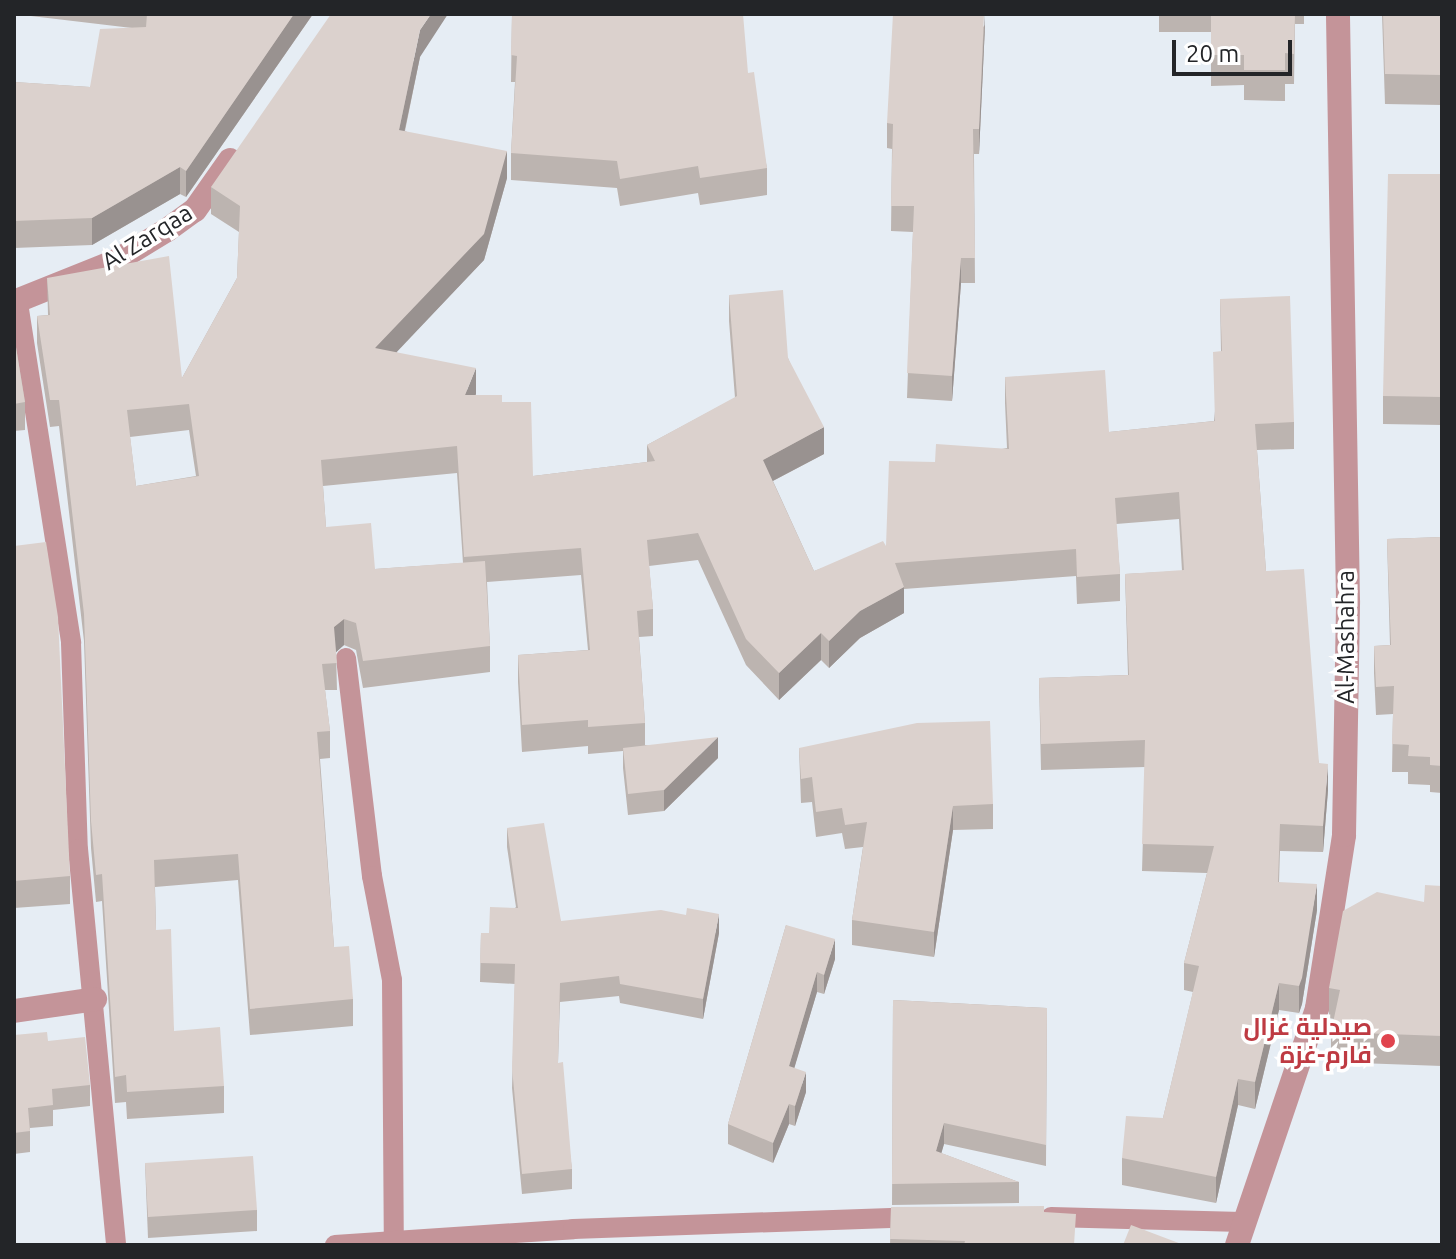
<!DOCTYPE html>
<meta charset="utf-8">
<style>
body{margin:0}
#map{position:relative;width:1456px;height:1259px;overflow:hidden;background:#e6edf4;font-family:Ubuntu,Cairo,sans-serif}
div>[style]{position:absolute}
.lane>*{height:20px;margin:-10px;padding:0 10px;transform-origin:10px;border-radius:10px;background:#c49499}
.street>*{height:24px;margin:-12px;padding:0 12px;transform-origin:12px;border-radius:12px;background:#c49499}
.wall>*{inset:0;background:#bcb4b0}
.shaded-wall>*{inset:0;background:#999290}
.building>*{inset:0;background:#dbd1cd}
.dots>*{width:22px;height:22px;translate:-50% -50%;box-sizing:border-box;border:4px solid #fff;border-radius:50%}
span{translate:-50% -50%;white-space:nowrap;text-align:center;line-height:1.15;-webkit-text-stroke:7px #fff;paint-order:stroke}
.street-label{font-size:24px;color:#232528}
.health-label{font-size:24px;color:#be3a42;font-weight:700}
.right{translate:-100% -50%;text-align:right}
.frame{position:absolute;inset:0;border:16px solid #232528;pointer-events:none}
.scale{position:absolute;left:1172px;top:40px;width:120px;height:36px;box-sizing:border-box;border:4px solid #232528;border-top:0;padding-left:10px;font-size:24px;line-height:28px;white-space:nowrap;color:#232528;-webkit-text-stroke:6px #fff;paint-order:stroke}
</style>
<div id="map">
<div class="lane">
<i style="left:18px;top:303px;width:344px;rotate:81.1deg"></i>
<i style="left:71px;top:643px;width:206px;rotate:88.1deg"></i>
<i style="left:78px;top:849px;width:398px;rotate:84.5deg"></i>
<i style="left:346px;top:658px;width:220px;rotate:83.2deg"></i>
<i style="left:372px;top:876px;width:106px;rotate:79.1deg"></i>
<i style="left:392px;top:980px;width:265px;rotate:89.6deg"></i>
<i style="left:1051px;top:1217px;width:191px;rotate:1.5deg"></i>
<i style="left:335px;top:1245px;width:239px;rotate:-3.8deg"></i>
<i style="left:573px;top:1229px;width:346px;rotate:-2deg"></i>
</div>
<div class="street">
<i style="left:14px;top:302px;width:110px;rotate:-21.9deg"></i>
<i style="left:116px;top:261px;width:60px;rotate:-31.3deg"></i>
<i style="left:167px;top:230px;width:34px;rotate:-36deg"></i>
<i style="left:195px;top:210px;width:61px;rotate:-55deg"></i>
<i style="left:14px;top:1011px;width:82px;rotate:-8.4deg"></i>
<i style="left:1237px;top:1245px;width:250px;rotate:-71.3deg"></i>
<i style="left:1317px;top:1008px;width:175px;rotate:-81.1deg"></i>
<i style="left:1344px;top:835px;width:234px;rotate:-89deg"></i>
<i style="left:1348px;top:601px;width:587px;rotate:-90.98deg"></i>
</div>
<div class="wall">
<i style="clip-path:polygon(14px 14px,313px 14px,186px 197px,180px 194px,92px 245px,14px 248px,14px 82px,90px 87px,132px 28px)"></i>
<i style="clip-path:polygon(512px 14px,748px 73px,767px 168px,767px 195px,700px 205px,698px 193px,620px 206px,617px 188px,511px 180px,511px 153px,515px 82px,511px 82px)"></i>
<i style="clip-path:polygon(1159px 14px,1304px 14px,1304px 24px,1295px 24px,1294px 84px,1285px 84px,1285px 101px,1244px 100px,1244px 85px,1211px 86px,1211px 32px,1159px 32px)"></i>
<i style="clip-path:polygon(1382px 14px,1442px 14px,1442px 105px,1385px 104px)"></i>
<i style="clip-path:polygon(985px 25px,979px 154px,974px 154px,975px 283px,961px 283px,952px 401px,907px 398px,913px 232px,891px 231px,892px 149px,887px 148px,887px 123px)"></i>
<i style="clip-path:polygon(evenodd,420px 57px,405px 131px,507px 178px,484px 260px,396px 352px,476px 395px,502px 402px,533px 476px,647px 462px,647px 445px,735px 398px,729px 321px,729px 295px,788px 358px,824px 454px,773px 481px,814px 571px,886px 546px,935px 462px,1007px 448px,1005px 403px,1005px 377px,1109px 432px,1214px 421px,1221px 351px,1220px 299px,1294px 422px,1294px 449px,1257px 450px,1266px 571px,1319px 763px,1328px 790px,1323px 852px,1280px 851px,1279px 882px,1317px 910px,1302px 1004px,1299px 1013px,1279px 1010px,1255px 1109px,1238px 1105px,1216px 1203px,1122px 1185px,1122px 1158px,1163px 1118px,1193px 992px,1184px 990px,1184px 963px,1207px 873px,1142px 871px,1145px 767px,1041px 770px,1039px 678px,1128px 675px,1125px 574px,1182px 571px,1179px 519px,1116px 524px,1120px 574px,1120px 601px,1077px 604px,1076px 576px,904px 589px,904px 613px,860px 638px,829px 668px,821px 660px,779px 700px,746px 665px,698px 560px,649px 566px,653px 609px,653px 636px,639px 637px,645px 723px,645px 745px,718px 758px,664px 811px,628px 815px,623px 768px,623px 751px,588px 754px,588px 746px,522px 752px,518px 682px,518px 655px,588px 650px,581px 575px,487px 582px,490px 646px,490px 672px,363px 688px,356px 650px,344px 645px,336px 652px,337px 690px,325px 690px,330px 731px,330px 758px,320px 759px,334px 947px,353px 999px,353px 1026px,250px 1035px,238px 880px,155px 887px,156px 930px,174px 1031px,224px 1086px,224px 1113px,127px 1119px,126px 1102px,115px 1103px,102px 901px,96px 902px,91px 848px,84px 641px,59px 426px,50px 427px,37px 343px,37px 316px,48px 315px,47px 278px,182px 378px,237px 278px,239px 232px,211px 214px,211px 187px,420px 57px,189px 430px,196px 476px,136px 486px,130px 437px,189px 430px,420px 57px,457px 473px,463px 563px,375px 569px,326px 527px,323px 486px,457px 473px)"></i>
<i style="clip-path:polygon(1442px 174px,1442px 425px,1383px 424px,1383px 396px)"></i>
<i style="clip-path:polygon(14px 335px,25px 402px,25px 430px,14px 431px)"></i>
<i style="clip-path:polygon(1442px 537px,1442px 793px,1430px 792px,1430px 785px,1408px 784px,1408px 772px,1392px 772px,1393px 714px,1376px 715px,1374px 673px,1374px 646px,1390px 645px,1387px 539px)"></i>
<i style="clip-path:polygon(14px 546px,70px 876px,70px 904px,14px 908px)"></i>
<i style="clip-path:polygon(799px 748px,993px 804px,993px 829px,953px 830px,934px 957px,852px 945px,852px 920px,863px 847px,845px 849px,842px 833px,816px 837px,812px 802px,801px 803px)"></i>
<i style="clip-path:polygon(507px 828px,561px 921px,719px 933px,703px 1019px,620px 1003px,619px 996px,560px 1002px,558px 1063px,572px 1169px,572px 1189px,522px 1194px,512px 1088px,515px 984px,480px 982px,481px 933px,489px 933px,516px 907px,507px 847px)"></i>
<i style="clip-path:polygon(1442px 886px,1442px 1066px,1331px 1062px,1331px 1032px,1334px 1019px,1329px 1018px,1329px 988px)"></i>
<i style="clip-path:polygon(786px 925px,835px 959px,824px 994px,817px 992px,794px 1068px,806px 1092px,795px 1126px,789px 1124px,773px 1163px,728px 1144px,728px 1124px)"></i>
<i style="clip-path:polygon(893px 1000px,1047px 1008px,1046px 1166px,944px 1144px,941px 1153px,1019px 1182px,1019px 1203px,892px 1205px)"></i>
<i style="clip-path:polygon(14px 1035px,48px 1041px,90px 1085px,90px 1106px,53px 1110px,53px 1126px,30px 1128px,30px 1152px,14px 1154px)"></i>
<i style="clip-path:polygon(145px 1163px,257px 1210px,257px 1231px,148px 1238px)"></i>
<i style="clip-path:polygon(891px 1207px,1044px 1212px,1075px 1245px,890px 1245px)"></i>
</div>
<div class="shaded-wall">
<i style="clip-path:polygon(294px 14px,313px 14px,186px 197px,186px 171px)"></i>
<i style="clip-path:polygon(431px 14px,448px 14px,420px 57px,399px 157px,399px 130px,420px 30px)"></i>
<i style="clip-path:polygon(985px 14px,985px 25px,979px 154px,979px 129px)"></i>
<i style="clip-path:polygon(507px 151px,507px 178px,484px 260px,375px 375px,375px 348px)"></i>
<i style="clip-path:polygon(180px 167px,180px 194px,92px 245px,92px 218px)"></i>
<i style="clip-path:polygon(961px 258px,961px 283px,952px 401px,952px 376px)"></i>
<i style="clip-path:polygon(476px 368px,476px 394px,465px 422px,465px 395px)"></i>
<i style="clip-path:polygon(824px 427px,824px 454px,763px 486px,763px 460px)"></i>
<i style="clip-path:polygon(904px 587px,904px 613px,860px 638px,829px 668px,829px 641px,860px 611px)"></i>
<i style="clip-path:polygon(344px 619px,344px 645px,334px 654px,334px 627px)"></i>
<i style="clip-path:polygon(821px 633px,821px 660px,779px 700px,779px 673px)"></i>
<i style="clip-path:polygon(718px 737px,718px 758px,664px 811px,664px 790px)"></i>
<i style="clip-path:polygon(1328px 764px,1328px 790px,1323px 852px,1323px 826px)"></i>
<i style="clip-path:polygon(953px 806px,953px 830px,934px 957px,934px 932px)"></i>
<i style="clip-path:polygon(1317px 884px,1317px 910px,1302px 1004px,1299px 1013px,1299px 986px)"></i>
<i style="clip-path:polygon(719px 914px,719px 933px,703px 1019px,703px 999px)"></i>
<i style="clip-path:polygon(835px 939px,835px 959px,824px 994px,824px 975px)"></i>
<i style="clip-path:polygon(817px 972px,817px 992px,789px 1086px,789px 1066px)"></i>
<i style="clip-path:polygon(1279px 983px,1279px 1010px,1255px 1109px,1255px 1082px)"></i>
<i style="clip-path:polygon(806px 1072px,806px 1092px,795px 1126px,795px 1106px)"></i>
<i style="clip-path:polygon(1238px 1079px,1238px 1105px,1216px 1203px,1216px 1177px)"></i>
<i style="clip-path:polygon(789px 1104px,789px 1124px,773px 1163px,773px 1143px)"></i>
<i style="clip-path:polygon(944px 1123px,944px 1144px,936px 1172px,936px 1151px)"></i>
</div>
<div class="building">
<i style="clip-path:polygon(147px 14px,294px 14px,186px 171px,180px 167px,92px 218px,14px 221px,14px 82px,90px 87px,100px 29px,146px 27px)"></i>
<i style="clip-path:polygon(evenodd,331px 14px,367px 14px,366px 16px,367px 14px,431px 14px,420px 30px,399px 130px,507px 151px,484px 234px,375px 348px,476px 368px,465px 395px,502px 395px,502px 402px,531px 402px,533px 476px,655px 461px,647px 445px,737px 396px,729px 295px,783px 290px,788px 358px,824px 427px,763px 460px,814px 571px,883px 541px,886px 546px,889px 461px,935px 462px,936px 444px,1009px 449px,1005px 377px,1105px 370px,1109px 432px,1215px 421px,1213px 352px,1222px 351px,1220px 299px,1290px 296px,1294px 422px,1255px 424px,1266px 571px,1304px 569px,1319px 763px,1328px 764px,1323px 826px,1280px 824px,1278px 882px,1317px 884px,1302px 978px,1299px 986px,1279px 983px,1255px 1082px,1238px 1079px,1216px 1177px,1122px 1158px,1126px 1116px,1163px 1118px,1199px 966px,1184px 963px,1214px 846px,1142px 844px,1145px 740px,1041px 744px,1039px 678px,1129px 675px,1125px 574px,1184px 570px,1179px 492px,1115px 498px,1120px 574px,1077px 577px,1076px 549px,895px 563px,904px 587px,860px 611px,829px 641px,821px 633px,779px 673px,746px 639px,698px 533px,647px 540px,653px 609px,637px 611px,645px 723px,588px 727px,588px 720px,522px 725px,518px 655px,590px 650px,581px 548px,464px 557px,457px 446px,321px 460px,326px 527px,371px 523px,375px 569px,485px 561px,490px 646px,363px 661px,356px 623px,344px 619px,334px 627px,337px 663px,322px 664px,330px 731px,317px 732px,334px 947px,349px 946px,353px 999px,250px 1009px,238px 854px,154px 860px,156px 930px,171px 929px,174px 1031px,220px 1027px,224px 1086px,127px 1092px,126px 1075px,115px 1077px,102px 874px,96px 875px,91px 821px,84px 614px,59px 400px,50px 400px,37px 316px,50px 315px,47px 278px,169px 256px,182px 378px,237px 278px,240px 206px,211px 187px,331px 14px,189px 404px,199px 476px,136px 486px,127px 410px,189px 404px)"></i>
<i style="clip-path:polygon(512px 14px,743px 14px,748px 73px,754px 72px,767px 168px,700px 178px,698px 166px,620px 179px,617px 161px,511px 153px,517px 56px,511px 55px)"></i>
<i style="clip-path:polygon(893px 14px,984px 14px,979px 129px,973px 129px,975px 258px,961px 258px,952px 376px,907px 373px,914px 206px,891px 206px,893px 124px,887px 123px)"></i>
<i style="clip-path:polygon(1211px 14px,1295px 14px,1294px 54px,1285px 53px,1285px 70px,1244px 70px,1244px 55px,1211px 55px)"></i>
<i style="clip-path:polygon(1383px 14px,1442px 14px,1442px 75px,1385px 74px)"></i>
<i style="clip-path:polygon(1388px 174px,1442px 174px,1442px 397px,1383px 396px)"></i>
<i style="clip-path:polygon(14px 335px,25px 402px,14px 404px)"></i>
<i style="clip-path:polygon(1442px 537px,1442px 766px,1430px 765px,1430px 757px,1408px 756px,1409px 745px,1392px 744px,1394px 686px,1376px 687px,1374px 646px,1391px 645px,1387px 539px)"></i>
<i style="clip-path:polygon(46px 542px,58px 617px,70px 876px,14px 881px,14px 546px)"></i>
<i style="clip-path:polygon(990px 721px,993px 804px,953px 806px,934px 932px,852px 920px,867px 822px,845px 825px,842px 808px,816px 812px,812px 777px,801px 779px,799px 748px,917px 723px)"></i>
<i style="clip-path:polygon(718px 737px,664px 790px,628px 794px,623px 748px)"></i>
<i style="clip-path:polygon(544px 823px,561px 921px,661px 910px,686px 915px,687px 908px,719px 914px,703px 999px,620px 984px,619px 976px,560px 983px,558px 1063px,563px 1062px,572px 1169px,522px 1174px,512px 1068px,515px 964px,480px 963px,481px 933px,489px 933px,490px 907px,518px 908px,507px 828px)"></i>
<i style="clip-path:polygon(1425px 885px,1442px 886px,1442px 1036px,1331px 1032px,1340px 990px,1329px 988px,1343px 911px,1377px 892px,1424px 902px)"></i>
<i style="clip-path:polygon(786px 925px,835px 939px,824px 975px,817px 972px,789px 1066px,806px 1072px,795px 1106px,789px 1104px,773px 1143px,728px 1124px)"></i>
<i style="clip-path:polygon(893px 1000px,1047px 1008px,1046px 1145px,944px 1123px,936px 1151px,1019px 1182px,892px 1184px)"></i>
<i style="clip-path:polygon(47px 1032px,48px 1041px,85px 1037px,90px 1085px,52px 1089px,53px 1105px,28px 1108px,30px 1131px,14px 1133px,14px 1035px)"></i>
<i style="clip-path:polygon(253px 1156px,257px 1210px,148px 1217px,145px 1163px)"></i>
<i style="clip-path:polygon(1044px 1206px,1044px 1212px,1076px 1214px,1074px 1245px,964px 1245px,965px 1241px,890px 1239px,891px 1207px)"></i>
<i style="clip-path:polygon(1131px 1225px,1184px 1245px,1123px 1245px)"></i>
</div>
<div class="dots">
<i style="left:1388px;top:1041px;background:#e0444e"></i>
</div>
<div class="street-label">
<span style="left:147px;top:237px;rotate:-32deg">Al Zarqaa</span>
<span style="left:1346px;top:637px;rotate:-90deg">Al-Mashahra</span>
</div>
<div class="health-label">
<span class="right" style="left:1372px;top:1041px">صيدلية غزال<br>فارم-غزة</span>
</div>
<div class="frame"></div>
<div class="scale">20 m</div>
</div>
